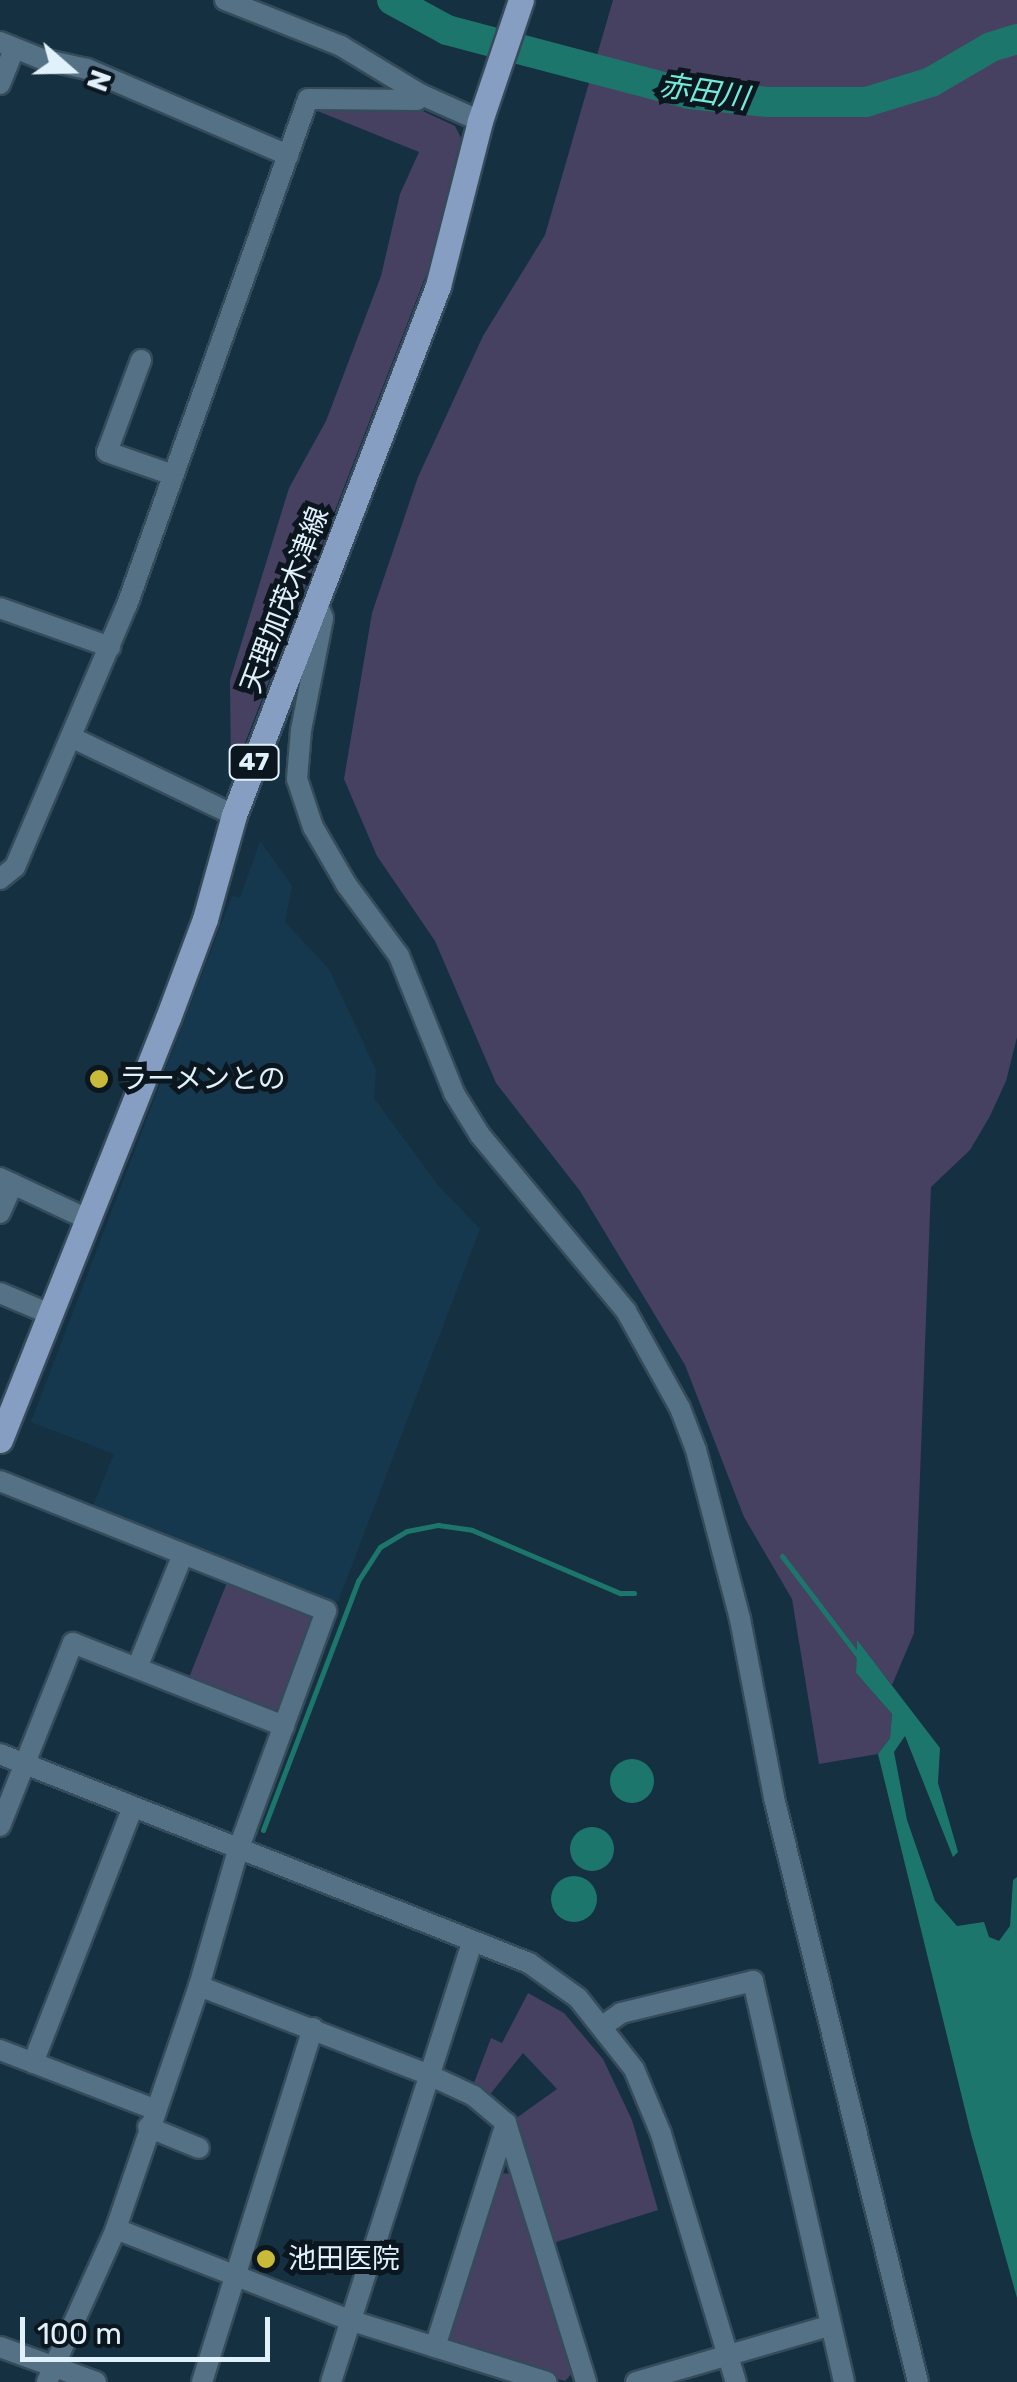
<!DOCTYPE html>
<meta charset="utf-8">
<style>
body{margin:0}
#map{position:relative;width:1017px;height:2382px;overflow:hidden;background:#153040;font-family:Rubik,"Noto Sans JP",sans-serif}
div>[style]{position:absolute}
.built>*{inset:0;background:#15384e}
.green>*{inset:0;background:#464061}
.water>*{inset:0;background:#1d766c}
.round{border-radius:50%}
.stream>*{height:5px;margin:-2.5px;padding:0 2.5px;transform-origin:2.5px;border-radius:2.5px;background:#1d766c}
.river>*{height:30px;margin:-15px;padding:0 15px;transform-origin:15px;border-radius:15px;background:#1d766c}
.roads{filter:drop-shadow(2px 0 #364b5a) drop-shadow(-2px 0 #364b5a) drop-shadow(0 2px #364b5a) drop-shadow(0 -2px #364b5a)}
.minor>*{height:20px;margin:-10px;padding:0 10px;transform-origin:10px;border-radius:10px;background:#557185}
.major>*{height:25px;margin:-12.5px;padding:0 12.5px;transform-origin:12.5px;border-radius:12.5px;background:#869ec2}
.dots>*{width:28px;height:28px;translate:-50% -50%;box-sizing:border-box;border:5px solid #0b161e;border-radius:50%}
span{translate:-50% -50%;white-space:nowrap;text-align:center;line-height:1.15;-webkit-text-stroke:10px #0b161e;paint-order:stroke}
.shield-label span{padding:2px 8px;background:#0b161e;border:2px solid;border-radius:8px;-webkit-text-stroke-width:0}
.shield-label{font-size:25px;color:#e1f1fc;font-weight:700}
.street-label{font-size:28px;color:#e1f1fc}
.poi-label{font-size:28px;color:#e1f1fc}
.left{translate:0 -50%;text-align:left}
.water-label{font-size:30px;color:#72ebdb;font-style:italic}
.north{position:absolute;left:20px;top:20px;width:100px;height:100px;-webkit-text-stroke:8px #0b161e;paint-order:stroke;rotate:110deg;font-size:28px;font-weight:700;line-height:40px;text-align:center;color:#e1f1fc}
.north::after{content:'';display:block;margin:auto;width:35px;height:45px;background:#e1f1fc;clip-path:polygon(50% 0,100% 100%,50% 72%,0 100%)}
.scale{position:absolute;left:20px;top:2317px;width:250px;height:45px;box-sizing:border-box;border:5px solid #e1f1fc;border-top:0;padding-left:12px;font-size:30px;line-height:35px;white-space:nowrap;color:#e1f1fc;-webkit-text-stroke:8px #0b161e;paint-order:stroke}
</style>
<div id="map">
<div class="built">
<i style="clip-path:polygon(260px 841px,292px 886px,285px 922px,329px 969px,376px 1070px,374px 1098px,437px 1184px,480px 1229px,338px 1602px,93px 1506px,114px 1454px,31px 1422px,232px 896px,240px 898px)"></i>
</div>
<div class="green">
<i style="clip-path:polygon(613px 0,1017px 0,1017px 1037px,1006px 1081px,990px 1116px,970px 1150px,931px 1187px,914px 1633px,892px 1685px,857px 1642px,856px 1673px,892px 1714px,890px 1738px,878px 1754px,819px 1764px,792px 1599px,744px 1517px,685px 1365px,580px 1191px,496px 1083px,435px 941px,377px 856px,344px 779px,372px 613px,418px 477px,483px 336px,545px 235px)"></i>
<i style="clip-path:polygon(412px 106px,455px 126px,461px 138px,428px 270px,231px 779px,230px 680px,289px 488px,326px 421px,381px 276px,400px 194px,419px 152px,310px 108px)"></i>
<i style="clip-path:polygon(228px 1580px,316px 1617px,280px 1714px,188px 1680px)"></i>
<i style="clip-path:polygon(528px 1993px,564px 2013px,603px 2059px,632px 2120px,658px 2210px,550px 2244px,508px 2124px,557px 2089px,523px 2053px,488px 2097px,472px 2088px,491px 2038px,502px 2043px)"></i>
<i style="clip-path:polygon(497px 2173px,515px 2174px,575px 2370px,565px 2381px,448px 2346px,446px 2339px)"></i>
</div>
<div class="water">
<i style="clip-path:polygon(857px 1640px,940px 1748px,938px 1783px,958px 1852px,953px 1857px,905px 1736px,894px 1752px,907px 1820px,935px 1901px,957px 1926px,984px 1922px,989px 1937px,999px 1941px,1010px 1926px,1013px 1880px,1017px 1877px,1017px 2298px,971px 2134px,878px 1754px,890px 1738px,892px 1714px,856px 1673px)"></i>
<i class="round" style="left:610px;top:1759px;width:44px;height:44px"></i>
<i class="round" style="left:570px;top:1827px;width:44px;height:44px"></i>
<i class="round" style="left:551px;top:1876px;width:46px;height:46px"></i>
</div>
<div class="stream">
<i style="left:782px;top:1556px;width:127px;rotate:52.7deg"></i>
<i style="left:263px;top:1830px;width:267px;rotate:-69.1deg"></i>
<i style="left:358px;top:1581px;width:40px;rotate:-57.1deg"></i>
<i style="left:380px;top:1547px;width:31px;rotate:-31deg"></i>
<i style="left:407px;top:1531px;width:32px;rotate:-11deg"></i>
<i style="left:438px;top:1525px;width:34px;rotate:8deg"></i>
<i style="left:472px;top:1530px;width:161px;rotate:23.1deg"></i>
<i style="left:620px;top:1593px;width:14px"></i>
</div>
<div class="river">
<i style="left:392px;top:0;width:63px;rotate:28.6deg"></i>
<i style="left:447px;top:30px;width:250px;rotate:14.8deg"></i>
<i style="left:689px;top:94px;width:79px;rotate:5.8deg"></i>
<i style="left:768px;top:102px;width:98px"></i>
<i style="left:866px;top:102px;width:68px;rotate:-17.1deg"></i>
<i style="left:931px;top:82px;width:69px;rotate:-30.3deg"></i>
<i style="left:991px;top:47px;width:27px;rotate:-17deg"></i>
</div>
<div class="roads">
<div class="minor">
<i style="left:225px;top:0;width:125px;rotate:21.6deg"></i>
<i style="left:341px;top:46px;width:95px;rotate:31.2deg"></i>
<i style="left:422px;top:95px;width:64px;rotate:24.1deg"></i>
<i style="left:0;top:42px;width:45px;rotate:22deg"></i>
<i style="left:42px;top:59px;width:46px;rotate:12.5deg"></i>
<i style="left:87px;top:69px;width:219px;rotate:23.2deg"></i>
<i style="left:0;top:84px;width:38px;rotate:-68deg"></i>
<i style="left:141px;top:360px;width:98px;rotate:110.3deg"></i>
<i style="left:107px;top:452px;width:70px;rotate:19.2deg"></i>
<i style="left:317px;top:603px;width:16px;rotate:68deg"></i>
<i style="left:323px;top:618px;width:114px;rotate:101.1deg"></i>
<i style="left:301px;top:730px;width:49px;rotate:94.7deg"></i>
<i style="left:297px;top:779px;width:51px;rotate:71.6deg"></i>
<i style="left:313px;top:827px;width:66px;rotate:59.9deg"></i>
<i style="left:346px;top:884px;width:89px;rotate:53.6deg"></i>
<i style="left:399px;top:956px;width:148px;rotate:68.1deg"></i>
<i style="left:454px;top:1093px;width:49px;rotate:58.2deg"></i>
<i style="left:480px;top:1135px;width:229px;rotate:50.3deg"></i>
<i style="left:626px;top:1311px;width:111px;rotate:60.9deg"></i>
<i style="left:680px;top:1408px;width:45px;rotate:69.1deg"></i>
<i style="left:696px;top:1450px;width:175px;rotate:75.4deg"></i>
<i style="left:740px;top:1619px;width:182px;rotate:79.2deg"></i>
<i style="left:774px;top:1798px;width:601px;rotate:76.15deg"></i>
<i style="left:0;top:608px;width:117px;rotate:19.5deg"></i>
<i style="left:71px;top:737px;width:181px;rotate:25.6deg"></i>
<i style="left:0;top:879px;width:19px;rotate:-39deg"></i>
<i style="left:15px;top:867px;width:285px;rotate:-66.9deg"></i>
<i style="left:127px;top:605px;width:537px;rotate:-70.32deg"></i>
<i style="left:308px;top:99px;width:109px;rotate:0.5deg"></i>
<i style="left:417px;top:100px;width:7px;rotate:-45deg"></i>
<i style="left:0;top:1178px;width:96px;rotate:25.2deg"></i>
<i style="left:0;top:1213px;width:32px;rotate:-66deg"></i>
<i style="left:0;top:1293px;width:54px;rotate:22.8deg"></i>
<i style="left:0;top:1481px;width:351px;rotate:21.7deg"></i>
<i style="left:326px;top:1611px;width:255px;rotate:110.2deg"></i>
<i style="left:238px;top:1850px;width:141px;rotate:106deg"></i>
<i style="left:199px;top:1986px;width:257px;rotate:108.9deg"></i>
<i style="left:116px;top:2229px;width:168px;rotate:114.3deg"></i>
<i style="left:137px;top:1668px;width:123px;rotate:-68deg"></i>
<i style="left:0;top:1754px;width:569px;rotate:21.56deg"></i>
<i style="left:529px;top:1963px;width:60px;rotate:35.5deg"></i>
<i style="left:578px;top:1998px;width:90px;rotate:51.7deg"></i>
<i style="left:634px;top:2069px;width:70px;rotate:67.4deg"></i>
<i style="left:661px;top:2134px;width:259px;rotate:73.2deg"></i>
<i style="left:0;top:1826px;width:197px;rotate:-68.3deg"></i>
<i style="left:73px;top:1643px;width:227px;rotate:21.5deg"></i>
<i style="left:199px;top:1986px;width:244px;rotate:21.1deg"></i>
<i style="left:427px;top:2074px;width:52px;rotate:25.1deg"></i>
<i style="left:474px;top:2096px;width:42px;rotate:40.2deg"></i>
<i style="left:506px;top:2123px;width:271px;rotate:72.8deg"></i>
<i style="left:604px;top:2025px;width:21px;rotate:-35deg"></i>
<i style="left:621px;top:2013px;width:136px;rotate:-13.6deg"></i>
<i style="left:753px;top:1981px;width:411px;rotate:77.2deg"></i>
<i style="left:0;top:2050px;width:165px;rotate:21deg"></i>
<i style="left:33px;top:2063px;width:275px;rotate:-68.7deg"></i>
<i style="left:148px;top:2127px;width:55px;rotate:22.4deg"></i>
<i style="left:116px;top:2229px;width:250px;rotate:21.3deg"></i>
<i style="left:349px;top:2320px;width:207px;rotate:17.4deg"></i>
<i style="left:0;top:2347px;width:102px;rotate:20deg"></i>
<i style="left:435px;top:2347px;width:235px;rotate:-72.4deg"></i>
<i style="left:202px;top:2382px;width:371px;rotate:-72.6deg"></i>
<i style="left:331px;top:2382px;width:463px;rotate:-72.2deg"></i>
<i style="left:636px;top:2382px;width:201px;rotate:-16.2deg"></i>
</div>
<div class="major">
<i style="left:0;top:1440px;width:454px;rotate:-68.3deg"></i>
<i style="left:168px;top:1018px;width:106px;rotate:-69.5deg"></i>
<i style="left:205px;top:919px;width:108px;rotate:-74.4deg"></i>
<i style="left:234px;top:815px;width:567px;rotate:-68.91deg"></i>
<i style="left:438px;top:286px;width:170px;rotate:-75.7deg"></i>
<i style="left:480px;top:121px;width:128px;rotate:-71.3deg"></i>
</div>
</div>
<div class="dots">
<i style="left:99px;top:1079px;background:#caba39"></i>
<i style="left:266px;top:2259px;background:#caba39"></i>
</div>
<div class="shield-label">
<span style="left:254px;top:762px">47</span>
</div>
<div class="street-label">
<span style="left:285px;top:600px;rotate:-69deg">天理加茂木津線</span>
</div>
<div class="poi-label">
<span class="left" style="left:119px;top:1079px">ラーメンとの</span>
<span class="left" style="left:288px;top:2259px">池田医院</span>
</div>
<div class="water-label">
<span style="left:704px;top:92px;rotate:9deg">赤田川</span>
</div>
<div class="north">N</div>
<div class="scale">100 m</div>
</div>
